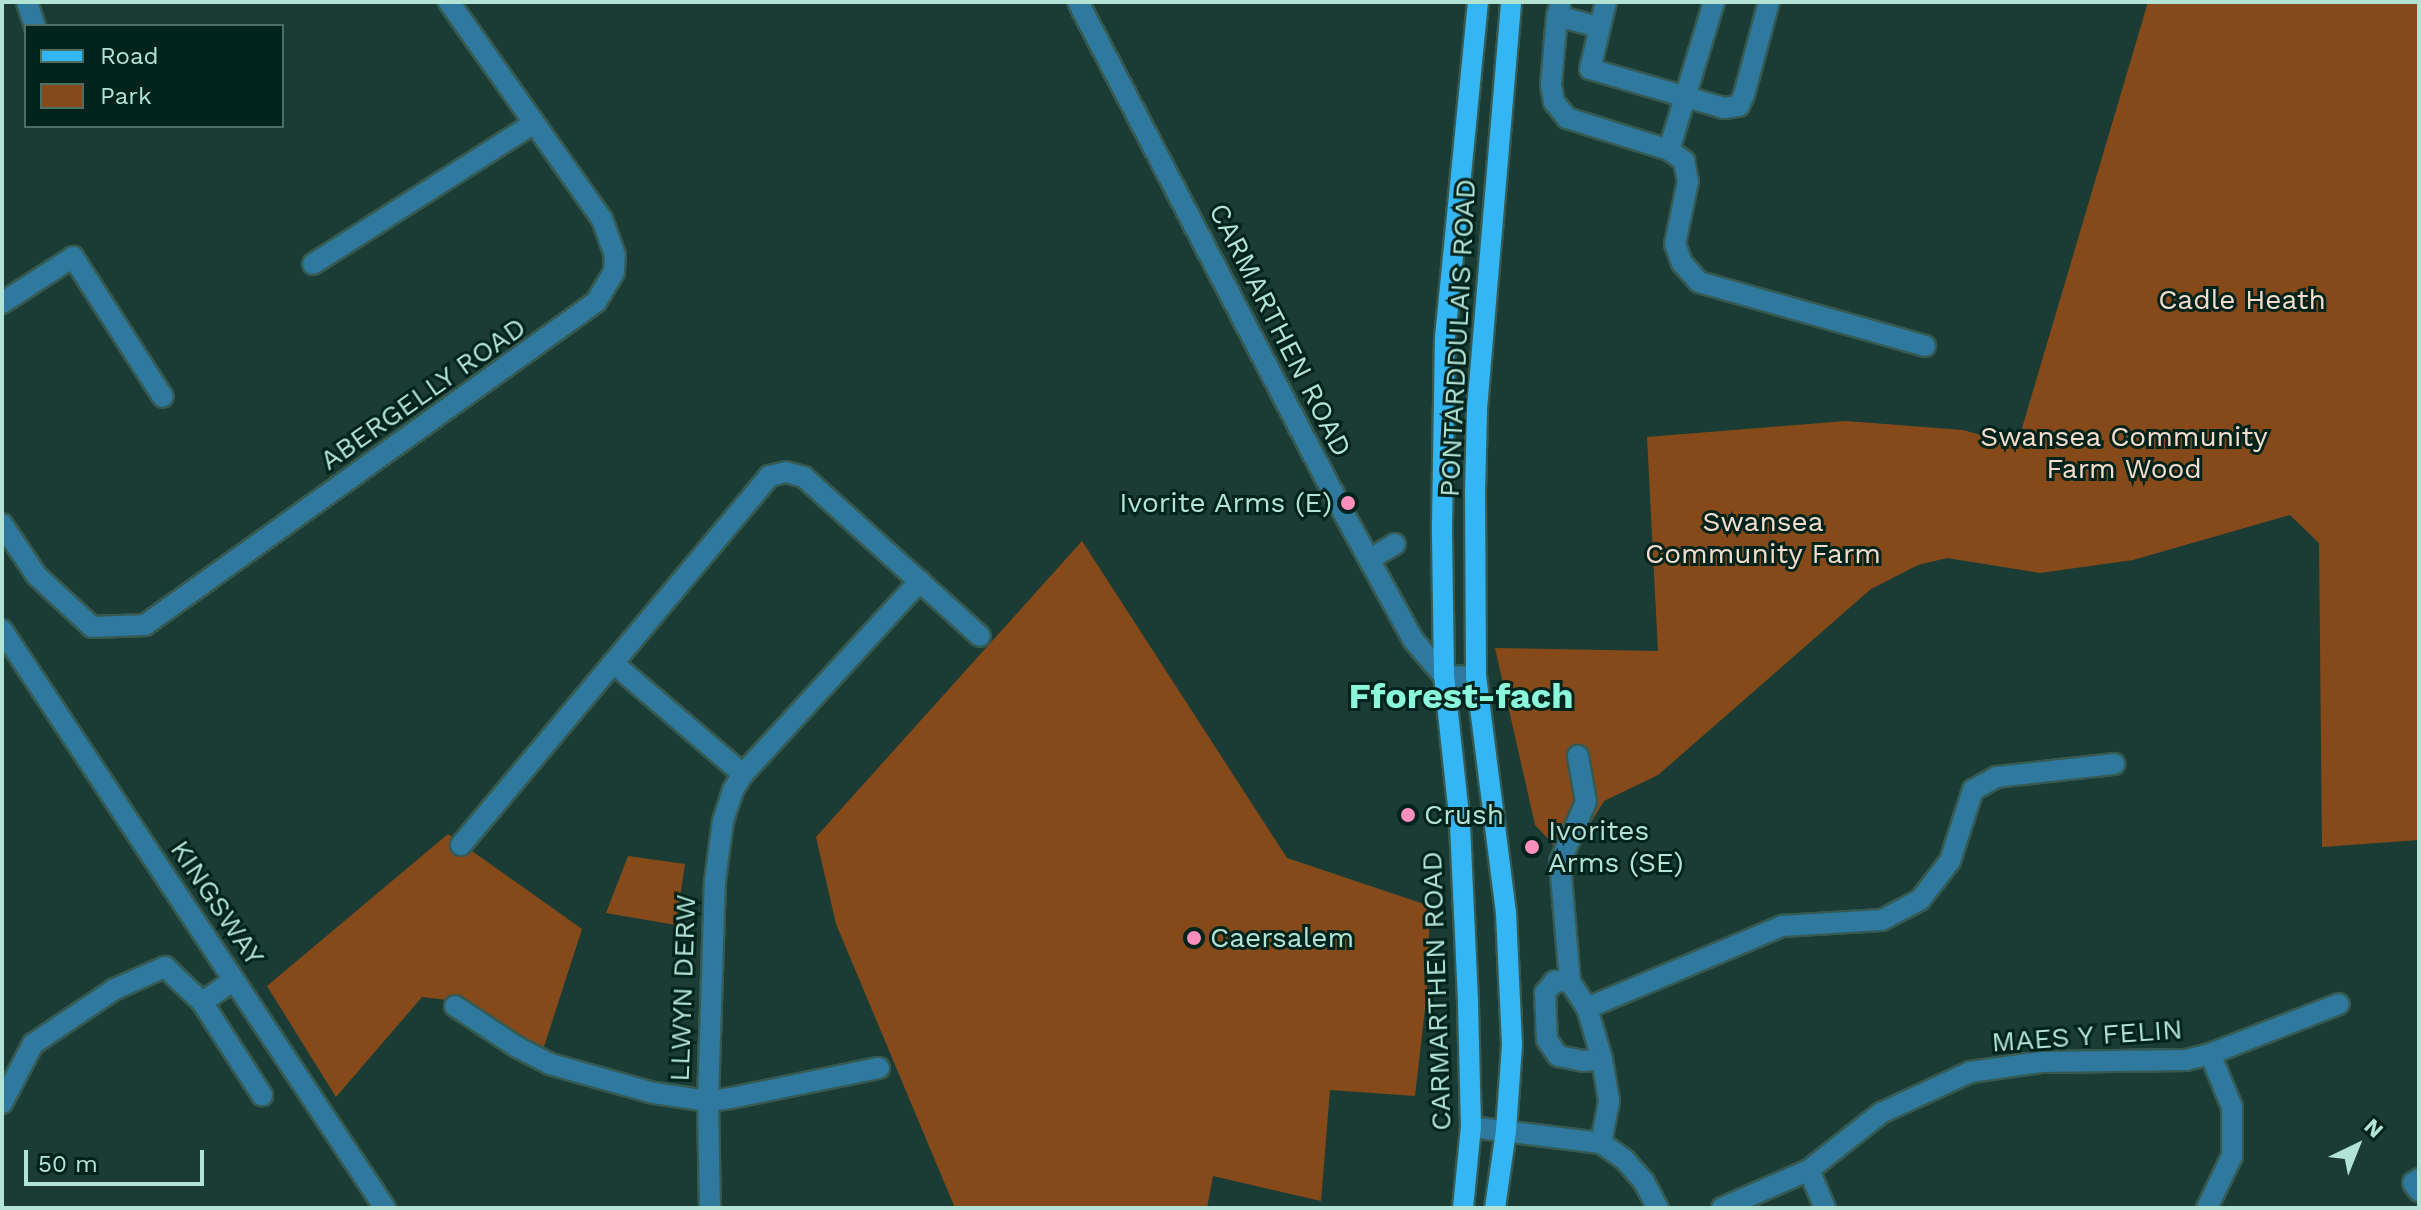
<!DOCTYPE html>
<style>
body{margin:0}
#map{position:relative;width:2421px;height:1210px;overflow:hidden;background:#1a3c34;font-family:"Work Sans",sans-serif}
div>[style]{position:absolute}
.green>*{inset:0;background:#864a1a}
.roads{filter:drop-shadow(2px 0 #365a51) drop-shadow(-2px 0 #365a51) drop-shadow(0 2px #365a51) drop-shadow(0 -2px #365a51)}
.minor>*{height:20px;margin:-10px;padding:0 10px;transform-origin:10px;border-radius:10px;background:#2f789e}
.major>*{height:20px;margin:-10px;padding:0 10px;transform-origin:10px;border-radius:10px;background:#35b6f4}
.dots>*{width:22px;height:22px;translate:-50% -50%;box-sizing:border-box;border:4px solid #00231b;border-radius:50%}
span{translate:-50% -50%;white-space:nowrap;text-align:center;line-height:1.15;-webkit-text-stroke:6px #00231b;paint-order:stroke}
.park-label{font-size:28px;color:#f5dccc}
.street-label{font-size:28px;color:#b3e3d5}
.poi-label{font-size:28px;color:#b3e3d5}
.right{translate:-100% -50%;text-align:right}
.left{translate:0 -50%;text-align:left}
.district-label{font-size:36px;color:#8bf7db;font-weight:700}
.frame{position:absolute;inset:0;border:4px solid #b3e3d5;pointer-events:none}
.legend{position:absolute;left:24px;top:24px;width:260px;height:104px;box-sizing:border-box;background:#00231b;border:2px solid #487065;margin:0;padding:10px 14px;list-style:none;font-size:24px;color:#b3e3d5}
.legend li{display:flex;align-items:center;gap:16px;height:40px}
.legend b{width:40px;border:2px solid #487065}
.north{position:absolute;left:2317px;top:1106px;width:80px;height:80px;-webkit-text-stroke:6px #00231b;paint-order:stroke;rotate:43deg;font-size:22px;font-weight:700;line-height:32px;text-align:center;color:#b3e3d5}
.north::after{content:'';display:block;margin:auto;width:28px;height:36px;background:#b3e3d5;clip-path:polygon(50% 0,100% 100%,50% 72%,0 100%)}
.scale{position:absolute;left:24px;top:1150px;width:180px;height:36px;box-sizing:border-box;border:4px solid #b3e3d5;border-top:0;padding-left:10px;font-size:24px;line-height:28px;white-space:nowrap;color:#b3e3d5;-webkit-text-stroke:6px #00231b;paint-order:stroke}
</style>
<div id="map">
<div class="green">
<i style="clip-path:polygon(2148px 2px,2419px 2px,2419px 840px,2322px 847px,2319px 543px,2290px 515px,2133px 560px,2040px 573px,1947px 558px,1918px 565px,1871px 589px,1658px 775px,1604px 801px,1568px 860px,1535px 825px,1495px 648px,1658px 651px,1647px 437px,1846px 421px,1963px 430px,2017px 445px)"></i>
<i style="clip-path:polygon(1082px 541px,1287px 858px,1430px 906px,1427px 992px,1415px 1096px,1330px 1090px,1321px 1201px,1213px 1176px,1207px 1208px,955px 1208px,836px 924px,816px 837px)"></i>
<i style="clip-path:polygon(448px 834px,582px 929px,541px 1056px,447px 1000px,422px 997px,336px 1097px,267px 986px)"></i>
<i style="clip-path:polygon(628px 856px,685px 864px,676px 925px,606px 913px)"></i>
</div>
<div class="roads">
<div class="minor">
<i style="left:27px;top:2px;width:25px;rotate:72deg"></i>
<i style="left:1078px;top:2px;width:575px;rotate:62.54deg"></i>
<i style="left:1343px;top:512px;width:147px;rotate:61.2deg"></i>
<i style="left:1414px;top:641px;width:46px;rotate:49.4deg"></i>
<i style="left:1444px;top:676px;width:32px;rotate:2deg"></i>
<i style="left:1606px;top:2px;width:69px;rotate:103.4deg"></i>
<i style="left:1590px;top:69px;width:140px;rotate:16.2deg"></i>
<i style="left:1724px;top:108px;width:15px;rotate:-8deg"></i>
<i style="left:1739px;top:106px;width:12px;rotate:-66deg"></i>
<i style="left:1744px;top:95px;width:96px;rotate:-75deg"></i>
<i style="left:1560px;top:6px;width:10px;rotate:107deg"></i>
<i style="left:1557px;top:16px;width:43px;rotate:14.7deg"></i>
<i style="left:1557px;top:16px;width:69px;rotate:95deg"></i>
<i style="left:1551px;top:85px;width:17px;rotate:80deg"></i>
<i style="left:1554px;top:102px;width:21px;rotate:51deg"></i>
<i style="left:1567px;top:118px;width:107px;rotate:17.4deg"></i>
<i style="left:1669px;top:150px;width:19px;rotate:36deg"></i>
<i style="left:1684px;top:161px;width:20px;rotate:79deg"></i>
<i style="left:1688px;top:181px;width:64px;rotate:101.7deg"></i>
<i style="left:1675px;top:244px;width:20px;rotate:70deg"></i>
<i style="left:1682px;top:263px;width:25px;rotate:48deg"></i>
<i style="left:1699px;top:282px;width:235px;rotate:15.8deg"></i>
<i style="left:1669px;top:150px;width:155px;rotate:-73.1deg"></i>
<i style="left:313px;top:264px;width:262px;rotate:-32.5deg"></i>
<i style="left:2px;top:303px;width:85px;rotate:-32.9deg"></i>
<i style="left:73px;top:257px;width:166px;rotate:57.3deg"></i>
<i style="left:2px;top:524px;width:63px;rotate:56.1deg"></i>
<i style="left:37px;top:576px;width:75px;rotate:42.8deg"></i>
<i style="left:92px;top:627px;width:53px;rotate:-2.2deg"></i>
<i style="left:145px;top:625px;width:555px;rotate:-35.61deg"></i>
<i style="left:596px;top:302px;width:35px;rotate:-59deg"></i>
<i style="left:614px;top:272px;width:17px;rotate:-87deg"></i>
<i style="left:615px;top:255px;width:38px;rotate:-110deg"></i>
<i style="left:602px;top:219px;width:266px;rotate:-125.2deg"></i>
<i style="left:1370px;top:559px;width:29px;rotate:-31deg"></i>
<i style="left:2px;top:630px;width:693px;rotate:56.47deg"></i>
<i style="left:613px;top:663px;width:171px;rotate:40.5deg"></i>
<i style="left:461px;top:845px;width:481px;rotate:-50.1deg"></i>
<i style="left:769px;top:476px;width:17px;rotate:-13deg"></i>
<i style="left:786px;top:472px;width:19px;rotate:16deg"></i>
<i style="left:804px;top:477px;width:237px;rotate:42.1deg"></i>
<i style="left:234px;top:980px;width:39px;rotate:145deg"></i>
<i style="left:202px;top:1002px;width:111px;rotate:57.2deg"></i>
<i style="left:1570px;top:982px;width:15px;rotate:-176deg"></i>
<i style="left:1555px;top:981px;width:16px;rotate:130deg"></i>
<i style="left:1545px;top:993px;width:47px;rotate:87.6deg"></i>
<i style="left:1547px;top:1040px;width:19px;rotate:55deg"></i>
<i style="left:1558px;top:1056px;width:25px;rotate:11deg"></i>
<i style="left:1583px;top:1061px;width:19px;rotate:-6deg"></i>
<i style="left:1602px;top:1059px;width:53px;rotate:-106.4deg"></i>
<i style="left:1587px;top:1008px;width:31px;rotate:-123deg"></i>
<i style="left:1570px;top:982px;width:120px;rotate:-94.8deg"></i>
<i style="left:1560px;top:862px;width:65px;rotate:-66.6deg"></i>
<i style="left:1586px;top:802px;width:47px;rotate:-99.9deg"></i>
<i style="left:455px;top:1006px;width:74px;rotate:33.5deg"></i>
<i style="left:517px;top:1047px;width:37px;rotate:27deg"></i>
<i style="left:550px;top:1064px;width:108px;rotate:15.6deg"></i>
<i style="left:654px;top:1093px;width:55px;rotate:8.4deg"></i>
<i style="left:708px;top:1101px;width:23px;rotate:-7deg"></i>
<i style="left:731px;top:1098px;width:151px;rotate:-11.5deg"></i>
<i style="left:1587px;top:1008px;width:212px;rotate:-22.8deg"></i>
<i style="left:1782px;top:926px;width:100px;rotate:-3.4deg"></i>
<i style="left:1882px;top:920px;width:43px;rotate:-27.8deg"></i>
<i style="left:1920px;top:900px;width:49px;rotate:-52.4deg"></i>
<i style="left:1950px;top:861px;width:75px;rotate:-72.1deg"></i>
<i style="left:1973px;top:790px;width:26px;rotate:-29deg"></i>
<i style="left:1996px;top:777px;width:119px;rotate:-6.3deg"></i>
<i style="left:2px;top:1103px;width:67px;rotate:-62.3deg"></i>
<i style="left:33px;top:1044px;width:99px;rotate:-33.9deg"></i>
<i style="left:115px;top:989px;width:55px;rotate:-23.7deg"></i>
<i style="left:165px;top:967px;width:51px;rotate:43.4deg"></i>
<i style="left:1471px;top:1127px;width:131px;rotate:7deg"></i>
<i style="left:1601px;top:1143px;width:29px;rotate:35deg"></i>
<i style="left:1625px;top:1160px;width:29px;rotate:49deg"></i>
<i style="left:1644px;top:1182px;width:30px;rotate:62deg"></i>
<i style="left:1601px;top:1143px;width:43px;rotate:-79.2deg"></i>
<i style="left:1609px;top:1101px;width:43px;rotate:-99.5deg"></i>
<i style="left:1809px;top:1170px;width:41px;rotate:67.2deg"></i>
<i style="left:2419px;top:1179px;width:7px;rotate:146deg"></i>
<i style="left:2413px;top:1183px;width:10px;rotate:53deg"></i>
<i style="left:710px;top:1208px;width:107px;rotate:-91.1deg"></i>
<i style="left:708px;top:1101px;width:220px;rotate:-88.2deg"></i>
<i style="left:715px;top:881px;width:61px;rotate:-82.4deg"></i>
<i style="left:723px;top:821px;width:33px;rotate:-72deg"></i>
<i style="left:733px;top:790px;width:19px;rotate:-58deg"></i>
<i style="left:743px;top:774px;width:262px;rotate:-47.5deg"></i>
<i style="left:1722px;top:1208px;width:95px;rotate:-23.6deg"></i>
<i style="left:1809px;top:1170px;width:92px;rotate:-38.4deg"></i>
<i style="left:1881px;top:1113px;width:98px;rotate:-24.7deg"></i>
<i style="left:1970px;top:1072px;width:73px;rotate:-7.9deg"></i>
<i style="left:2042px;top:1062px;width:144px;rotate:-0.8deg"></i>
<i style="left:2186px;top:1060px;width:25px;rotate:-14deg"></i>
<i style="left:2210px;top:1054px;width:138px;rotate:-21.2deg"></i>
<i style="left:2207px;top:1208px;width:58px;rotate:-64.3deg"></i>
<i style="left:2232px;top:1156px;width:49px;rotate:-90deg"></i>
<i style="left:2232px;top:1107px;width:57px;rotate:-112.5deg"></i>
</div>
<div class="major">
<i style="left:1463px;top:1208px;width:81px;rotate:-84.4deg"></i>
<i style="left:1471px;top:1127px;width:126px;rotate:-91.4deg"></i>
<i style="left:1468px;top:1001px;width:176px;rotate:-92.6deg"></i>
<i style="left:1460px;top:825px;width:150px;rotate:-96.1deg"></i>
<i style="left:1444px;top:676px;width:150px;rotate:-90.8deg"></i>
<i style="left:1442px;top:526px;width:188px;rotate:-89.1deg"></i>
<i style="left:1445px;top:338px;width:338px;rotate:-84.4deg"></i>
<i style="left:1495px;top:1208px;width:78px;rotate:-81.9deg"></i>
<i style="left:1506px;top:1131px;width:86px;rotate:-86deg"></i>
<i style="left:1512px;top:1045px;width:132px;rotate:-92.6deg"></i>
<i style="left:1506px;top:913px;width:238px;rotate:-97.2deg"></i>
<i style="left:1476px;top:677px;width:184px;rotate:-90.3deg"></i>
<i style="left:1475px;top:493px;width:84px;rotate:-88.6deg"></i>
<i style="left:1477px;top:409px;width:408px;rotate:-85.2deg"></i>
</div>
</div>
<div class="dots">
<i style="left:1348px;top:503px;background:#fe8ebc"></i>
<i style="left:1408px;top:815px;background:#fe8ebc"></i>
<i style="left:1532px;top:847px;background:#fe8ebc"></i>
<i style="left:1194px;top:938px;background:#fe8ebc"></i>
</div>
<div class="park-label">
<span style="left:2242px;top:300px">Cadle Heath</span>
<span style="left:2124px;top:453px">Swansea Community<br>Farm Wood</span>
<span style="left:1763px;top:538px">Swansea<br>Community Farm</span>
</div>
<div class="street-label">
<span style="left:1280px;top:330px;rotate:63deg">CARMARTHEN ROAD</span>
<span style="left:1458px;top:338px;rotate:-87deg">PONTARDDULAIS ROAD</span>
<span style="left:423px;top:394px;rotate:-35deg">ABERGELLY ROAD</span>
<span style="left:217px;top:903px;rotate:56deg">KINGSWAY</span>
<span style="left:683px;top:988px;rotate:-88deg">LLWYN DERW</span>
<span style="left:1437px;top:991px;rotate:-92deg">CARMARTHEN ROAD</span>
<span style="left:2087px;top:1036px;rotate:-4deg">MAES Y FELIN</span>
</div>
<div class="poi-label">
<span class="right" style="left:1332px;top:503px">Ivorite Arms (E)</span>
<span class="left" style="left:1424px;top:815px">Crush</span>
<span class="left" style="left:1548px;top:847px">Ivorites<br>Arms (SE)</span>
<span class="left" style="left:1210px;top:938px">Caersalem</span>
</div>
<div class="district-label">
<span style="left:1461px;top:697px">Fforest-fach</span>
</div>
<div class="frame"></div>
<ul class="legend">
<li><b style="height:10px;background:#35b6f4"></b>Road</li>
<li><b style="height:22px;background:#864a1a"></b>Park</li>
</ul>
<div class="north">N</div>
<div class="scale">50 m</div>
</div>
